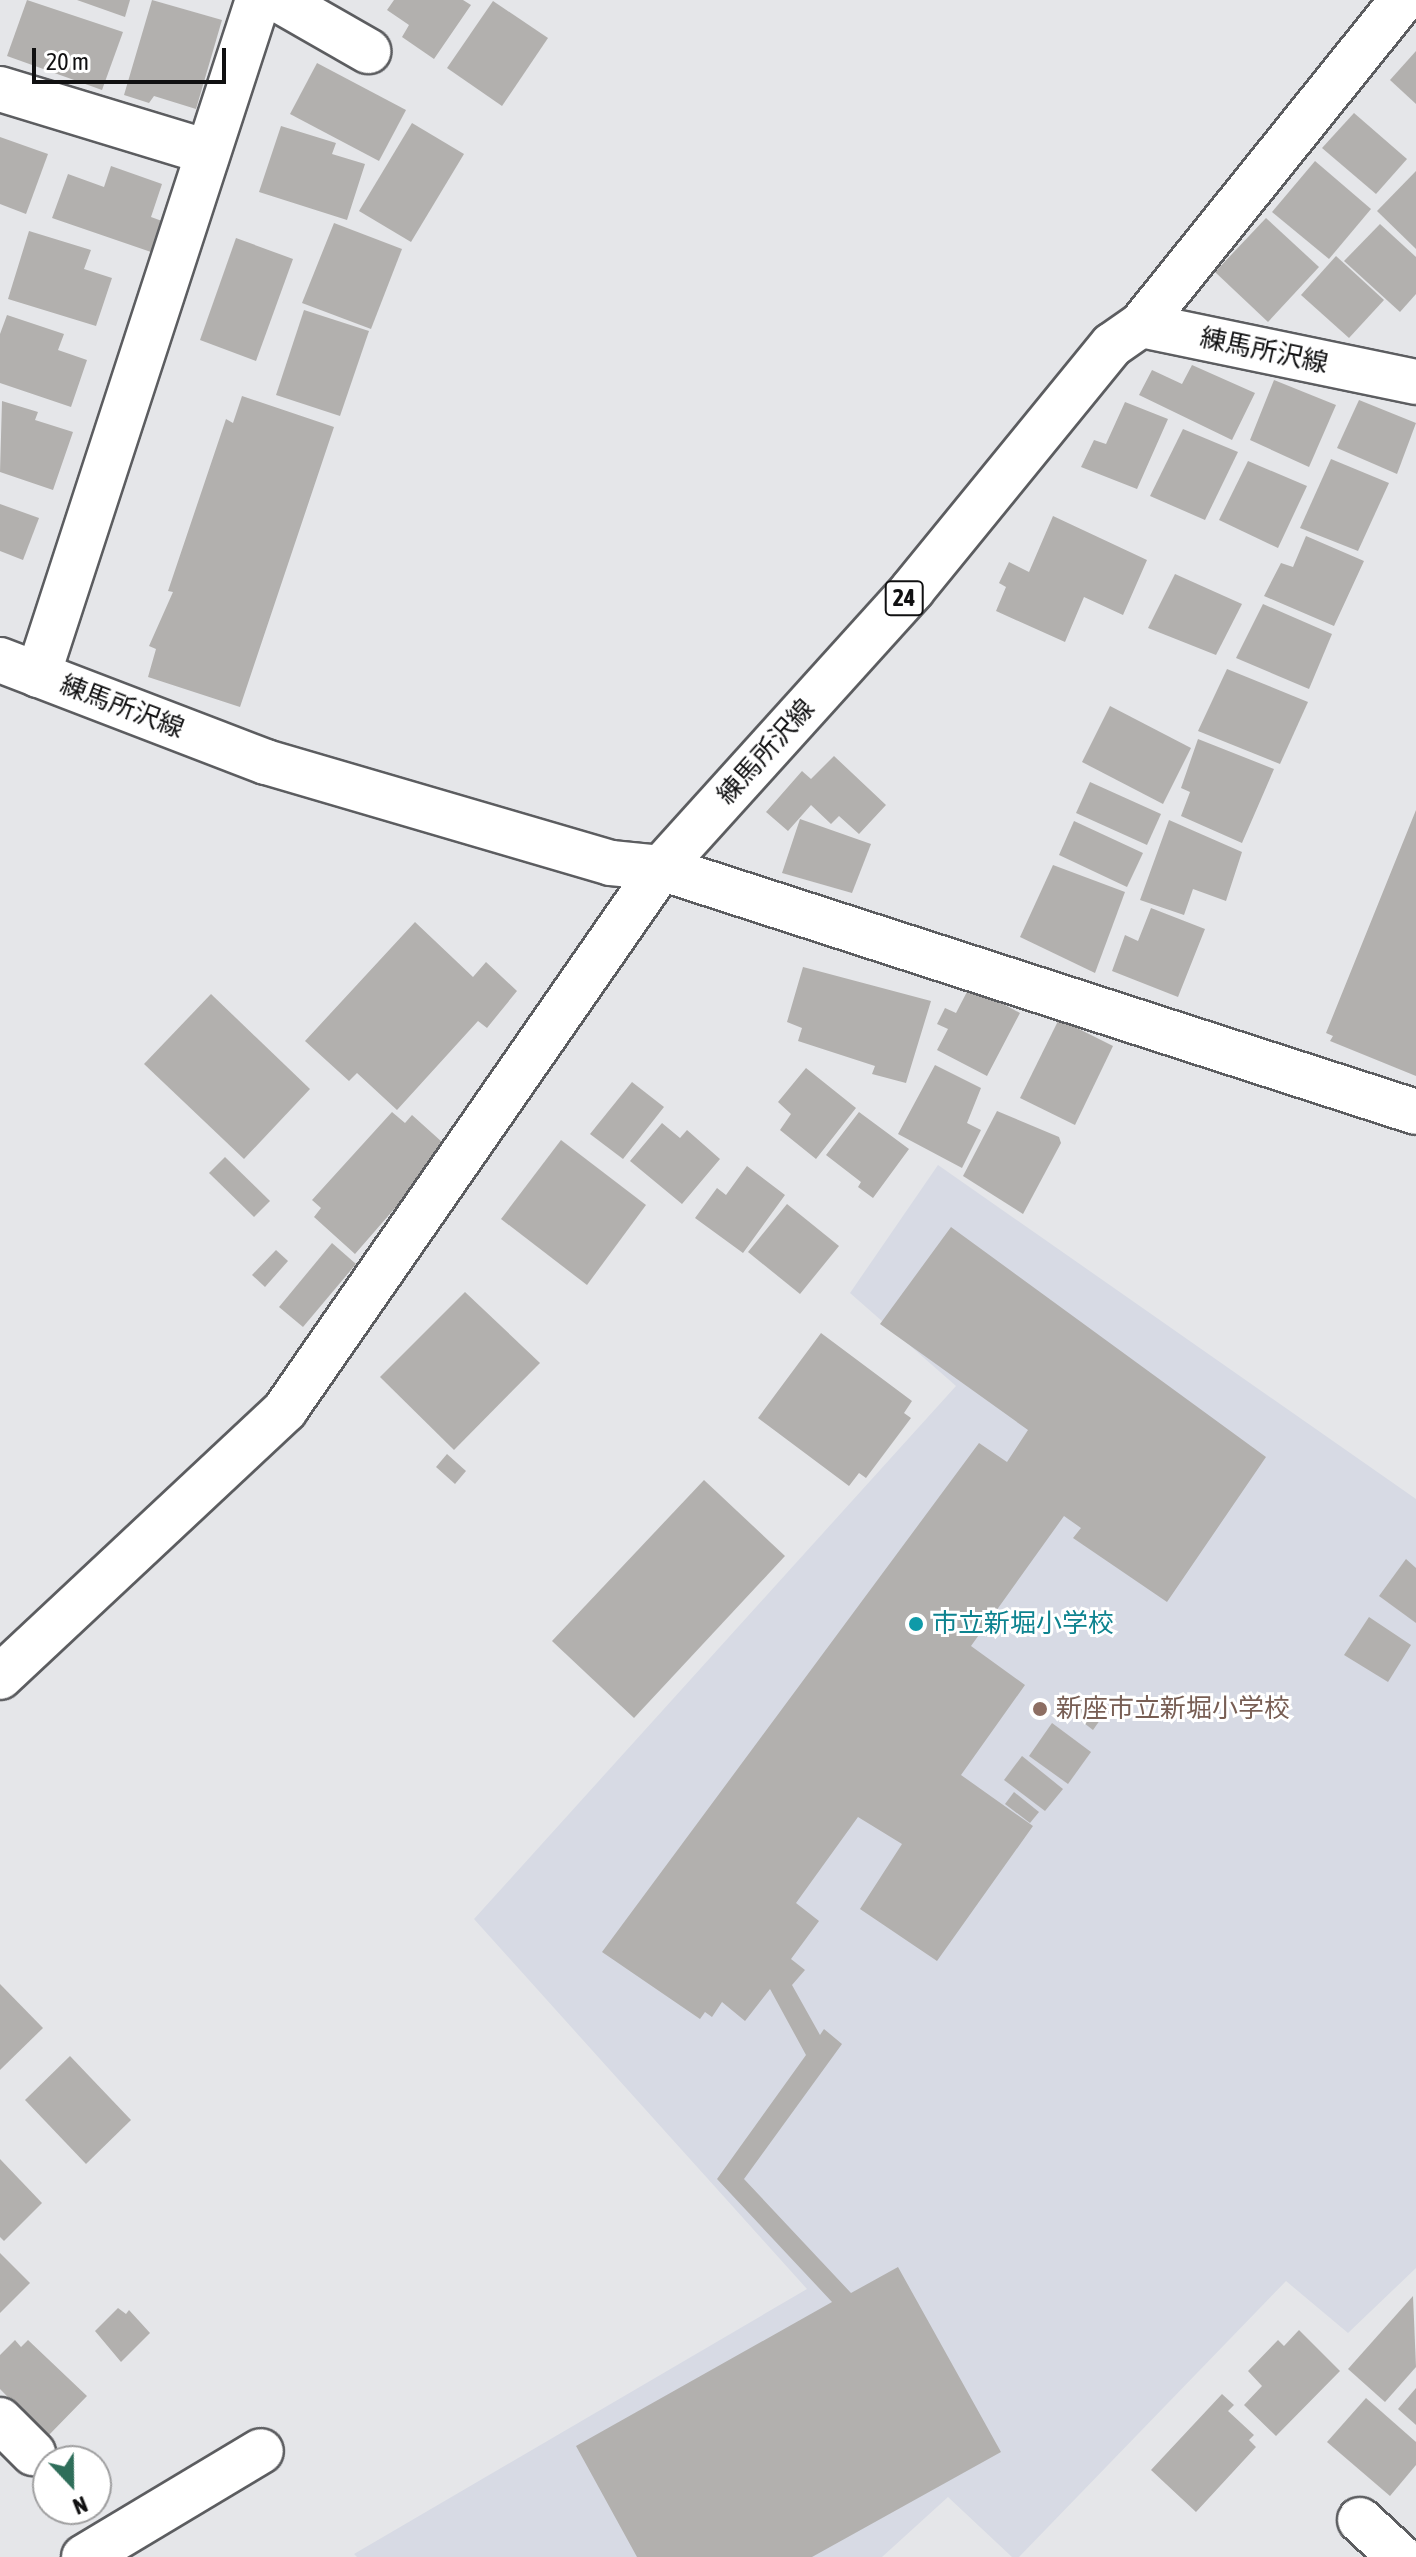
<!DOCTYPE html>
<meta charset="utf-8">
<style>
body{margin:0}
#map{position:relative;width:1416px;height:2557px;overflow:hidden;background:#e5e6e9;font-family:"Asap Condensed","Noto Sans JP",sans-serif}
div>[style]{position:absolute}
.built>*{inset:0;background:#d7dae4}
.building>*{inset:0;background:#b2b0ae}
.roads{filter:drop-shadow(2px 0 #5c5d60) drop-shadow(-2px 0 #5c5d60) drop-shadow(0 2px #5c5d60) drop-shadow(0 -2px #5c5d60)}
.minor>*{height:44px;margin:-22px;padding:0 22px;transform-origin:22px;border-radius:22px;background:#fff}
.major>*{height:44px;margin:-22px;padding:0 22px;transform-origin:22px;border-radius:22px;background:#fff}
.dots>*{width:22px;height:22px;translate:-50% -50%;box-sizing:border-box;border:4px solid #fff;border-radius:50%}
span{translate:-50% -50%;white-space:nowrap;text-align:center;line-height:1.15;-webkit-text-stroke:6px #fff;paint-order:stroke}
.shield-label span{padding:2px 6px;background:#fff;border:2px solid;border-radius:6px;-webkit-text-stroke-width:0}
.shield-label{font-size:24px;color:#101011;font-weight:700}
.street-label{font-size:26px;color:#101011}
.culture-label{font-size:26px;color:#0d838f}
.left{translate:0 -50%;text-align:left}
.education-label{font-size:26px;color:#785e54}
.north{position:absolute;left:32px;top:2445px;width:80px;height:80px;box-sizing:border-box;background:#fff;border:2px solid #9f9fa0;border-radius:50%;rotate:158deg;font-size:22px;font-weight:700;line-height:32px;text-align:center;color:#101011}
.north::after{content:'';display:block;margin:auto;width:28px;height:36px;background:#2f6e5a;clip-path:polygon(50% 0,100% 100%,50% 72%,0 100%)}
.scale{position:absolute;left:32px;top:48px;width:194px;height:36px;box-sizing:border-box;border:4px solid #101011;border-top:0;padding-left:10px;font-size:24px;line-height:28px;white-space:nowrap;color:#101011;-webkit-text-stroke:6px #fff;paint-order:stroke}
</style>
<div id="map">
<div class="built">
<i style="clip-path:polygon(938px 1165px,1416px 1499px,1416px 2268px,1348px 2333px,1286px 2281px,1019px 2557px,1012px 2557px,948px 2497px,882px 2557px,357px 2557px,354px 2554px,807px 2289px,474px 1919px,956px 1386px,850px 1293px)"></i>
</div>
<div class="building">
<i style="clip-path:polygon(27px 0,123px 32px,102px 90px,7px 56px)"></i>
<i style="clip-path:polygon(77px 0,130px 0,125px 17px)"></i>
<i style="clip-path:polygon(152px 0,222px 20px,196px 109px,154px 96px,149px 103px,124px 95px)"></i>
<i style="clip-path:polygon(394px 0,463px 0,471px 5px,434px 59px,402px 37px,409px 25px,387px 10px)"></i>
<i style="clip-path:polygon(493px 1px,548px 38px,502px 106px,447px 68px)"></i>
<i style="clip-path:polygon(1416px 51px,1416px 104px,1390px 80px)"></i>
<i style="clip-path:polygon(317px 63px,406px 110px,379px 161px,290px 114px)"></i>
<i style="clip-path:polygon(1354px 113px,1407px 159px,1376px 194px,1322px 148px)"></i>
<i style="clip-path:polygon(412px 123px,464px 154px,411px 242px,359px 211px)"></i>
<i style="clip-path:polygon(281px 126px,336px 143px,332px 154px,365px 164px,347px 220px,259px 192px)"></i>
<i style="clip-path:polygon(0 137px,48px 154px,26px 214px,0 204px)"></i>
<i style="clip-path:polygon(1315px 161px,1371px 209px,1329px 259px,1272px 212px)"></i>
<i style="clip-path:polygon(111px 166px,162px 184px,151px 217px,162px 221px,151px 252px,52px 218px,68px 174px,104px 187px)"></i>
<i style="clip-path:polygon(1416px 171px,1416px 249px,1377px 211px)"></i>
<i style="clip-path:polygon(1266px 218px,1319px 267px,1268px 322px,1215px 272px)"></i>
<i style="clip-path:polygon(334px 223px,402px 249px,371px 329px,302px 303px)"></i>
<i style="clip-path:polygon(1380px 224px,1416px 257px,1416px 294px,1400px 312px,1344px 261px)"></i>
<i style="clip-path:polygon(29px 231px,91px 250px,84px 269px,112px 278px,96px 326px,8px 299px)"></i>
<i style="clip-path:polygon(236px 238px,293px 259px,256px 361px,200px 340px)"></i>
<i style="clip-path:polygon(1336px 256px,1384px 300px,1349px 338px,1301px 295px)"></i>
<i style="clip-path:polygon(304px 310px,369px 331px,340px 416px,276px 395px)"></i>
<i style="clip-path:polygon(7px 315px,64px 334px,58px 350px,87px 360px,71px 407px,0 383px,0 334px)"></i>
<i style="clip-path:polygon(1192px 365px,1255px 393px,1232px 440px,1139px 395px,1152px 370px,1182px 384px)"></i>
<i style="clip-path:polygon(1274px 380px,1336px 405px,1309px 467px,1250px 440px)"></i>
<i style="clip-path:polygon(242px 396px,334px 427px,240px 707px,148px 677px,156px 649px,149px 646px,173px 592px,168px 591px,226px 419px,233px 423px)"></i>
<i style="clip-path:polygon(1359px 400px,1416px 423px,1397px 474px,1337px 448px)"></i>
<i style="clip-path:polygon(2px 401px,38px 412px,35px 420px,73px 432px,53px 490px,0 472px)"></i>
<i style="clip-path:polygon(1125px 402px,1168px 419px,1137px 489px,1081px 467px,1094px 440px,1106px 444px)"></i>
<i style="clip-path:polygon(1183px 429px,1238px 452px,1205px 520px,1150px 496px)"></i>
<i style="clip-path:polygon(1331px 459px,1389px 483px,1358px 551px,1300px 528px)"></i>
<i style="clip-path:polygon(1248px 461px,1307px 486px,1278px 548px,1219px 520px)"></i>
<i style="clip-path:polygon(0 504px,39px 518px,23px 560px,0 551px)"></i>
<i style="clip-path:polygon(1053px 516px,1147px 560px,1123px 615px,1084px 597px,1065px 642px,996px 611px,1006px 587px,999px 583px,1009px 562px,1029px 572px)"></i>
<i style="clip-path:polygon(1306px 536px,1364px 561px,1334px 626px,1264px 596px,1281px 563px,1293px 567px)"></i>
<i style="clip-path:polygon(1175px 574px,1242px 604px,1216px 655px,1148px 628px)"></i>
<i style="clip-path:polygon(1263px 604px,1332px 634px,1309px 689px,1236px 658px)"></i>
<i style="clip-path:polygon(1227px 669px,1308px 702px,1280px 764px,1198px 731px)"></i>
<i style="clip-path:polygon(1110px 706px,1191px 748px,1163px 804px,1082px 762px)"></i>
<i style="clip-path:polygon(1198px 739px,1274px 769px,1242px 843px,1181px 816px,1190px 792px,1181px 788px)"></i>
<i style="clip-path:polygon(834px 756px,886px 805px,859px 834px,839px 816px,831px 824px,811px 805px,788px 831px,766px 812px,802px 771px,811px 779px)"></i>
<i style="clip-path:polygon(1090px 782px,1161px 814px,1147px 845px,1076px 813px)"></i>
<i style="clip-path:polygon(1416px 810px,1416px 1076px,1330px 1041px,1333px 1036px,1326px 1033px)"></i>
<i style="clip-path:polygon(800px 819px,871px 844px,852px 893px,782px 873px)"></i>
<i style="clip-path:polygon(1169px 820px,1242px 852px,1226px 901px,1193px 889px,1184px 915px,1140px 900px)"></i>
<i style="clip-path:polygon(1074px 821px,1143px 853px,1127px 887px,1059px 855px)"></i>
<i style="clip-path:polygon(1053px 865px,1125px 892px,1095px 973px,1020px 937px)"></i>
<i style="clip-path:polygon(1151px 908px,1205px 929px,1178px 997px,1112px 971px,1125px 935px,1138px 941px)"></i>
<i style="clip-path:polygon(415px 922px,473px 977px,486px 962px,517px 991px,487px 1028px,478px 1021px,397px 1110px,357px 1073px,349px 1081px,305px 1041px)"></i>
<i style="clip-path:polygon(803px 967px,931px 1001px,906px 1083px,872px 1074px,875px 1066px,798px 1041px,802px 1028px,787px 1022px)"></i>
<i style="clip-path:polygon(970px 986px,1020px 1013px,987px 1076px,937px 1050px,948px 1029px,937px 1024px,945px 1008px,956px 1013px)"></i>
<i style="clip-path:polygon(211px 994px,310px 1089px,244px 1159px,144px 1064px)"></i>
<i style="clip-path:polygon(1059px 1019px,1113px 1046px,1075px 1125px,1020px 1098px)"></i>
<i style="clip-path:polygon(935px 1065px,981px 1088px,967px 1123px,981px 1130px,962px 1168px,898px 1134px)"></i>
<i style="clip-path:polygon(806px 1068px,856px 1108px,816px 1159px,780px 1130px,791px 1114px,778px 1102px)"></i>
<i style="clip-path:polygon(632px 1082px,664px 1107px,623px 1159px,590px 1134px)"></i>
<i style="clip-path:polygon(997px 1111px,1059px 1137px,1061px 1143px,1023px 1214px,963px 1176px)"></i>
<i style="clip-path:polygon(392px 1112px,405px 1123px,412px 1115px,442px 1142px,436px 1149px,442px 1154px,355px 1254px,314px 1217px,321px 1208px,312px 1200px)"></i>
<i style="clip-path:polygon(859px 1112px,909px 1149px,873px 1198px,858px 1187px,861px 1182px,826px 1155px)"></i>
<i style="clip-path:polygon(662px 1123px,680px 1138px,687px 1130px,720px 1159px,682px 1204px,630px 1161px)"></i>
<i style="clip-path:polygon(561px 1140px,646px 1205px,587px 1285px,501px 1219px)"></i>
<i style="clip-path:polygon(225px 1157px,270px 1201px,254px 1217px,209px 1173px)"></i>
<i style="clip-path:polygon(747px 1166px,785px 1195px,743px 1253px,695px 1218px,717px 1188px,726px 1195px)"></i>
<i style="clip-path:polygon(787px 1204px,839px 1246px,800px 1294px,748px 1252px)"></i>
<i style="clip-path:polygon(951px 1227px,1266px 1457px,1167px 1602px,1073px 1538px,1081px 1528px,1064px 1516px,971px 1646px,1025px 1685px,961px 1775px,1033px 1826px,937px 1961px,860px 1909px,902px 1844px,858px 1817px,796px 1903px,819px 1921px,791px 1959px,805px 1970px,792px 1985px,820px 2035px,824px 2029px,842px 2044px,744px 2179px,851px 2293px,898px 2267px,1001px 2452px,812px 2557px,637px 2557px,576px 2446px,832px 2302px,717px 2179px,806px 2055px,770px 1989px,745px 2021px,722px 2002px,712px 2017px,705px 2012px,700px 2019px,602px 1952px,979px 1443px,1007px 1462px,1028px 1430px,880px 1324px)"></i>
<i style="clip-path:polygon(332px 1243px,356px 1264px,303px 1327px,279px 1307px)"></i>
<i style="clip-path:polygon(276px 1250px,288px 1261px,265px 1287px,252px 1275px)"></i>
<i style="clip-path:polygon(465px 1292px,540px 1363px,454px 1450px,380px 1377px)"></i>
<i style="clip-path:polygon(821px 1333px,912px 1401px,904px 1413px,911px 1418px,866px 1478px,859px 1473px,849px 1486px,758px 1418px)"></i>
<i style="clip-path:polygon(447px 1454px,466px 1471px,455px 1484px,436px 1467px)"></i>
<i style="clip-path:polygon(704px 1480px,785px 1556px,634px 1718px,552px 1641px)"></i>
<i style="clip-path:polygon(1406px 1559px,1416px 1568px,1416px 1623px,1379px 1596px)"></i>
<i style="clip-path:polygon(1369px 1617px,1411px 1645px,1388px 1682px,1344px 1655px)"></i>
<i style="clip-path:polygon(1080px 1693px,1105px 1713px,1093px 1730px,1067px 1710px)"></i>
<i style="clip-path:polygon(1052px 1723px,1091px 1752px,1068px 1784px,1029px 1756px)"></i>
<i style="clip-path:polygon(1022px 1756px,1063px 1789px,1045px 1811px,1004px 1780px)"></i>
<i style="clip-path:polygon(1014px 1792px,1039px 1812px,1030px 1823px,1005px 1804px)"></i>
<i style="clip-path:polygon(0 1984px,43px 2028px,0 2070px)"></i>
<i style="clip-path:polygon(70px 2056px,131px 2120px,86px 2164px,25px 2100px)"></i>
<i style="clip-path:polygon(0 2159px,42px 2203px,4px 2241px,0 2237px)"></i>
<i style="clip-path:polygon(0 2253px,30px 2283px,0 2313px)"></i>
<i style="clip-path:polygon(1413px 2296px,1416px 2367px,1385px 2402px,1348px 2369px)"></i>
<i style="clip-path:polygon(118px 2308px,126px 2314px,129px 2310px,150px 2333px,121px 2362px,95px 2331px)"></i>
<i style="clip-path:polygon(1299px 2330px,1340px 2371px,1276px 2436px,1244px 2405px,1262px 2386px,1248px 2371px,1278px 2340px,1284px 2346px)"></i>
<i style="clip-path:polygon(15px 2340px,21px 2347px,28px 2340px,87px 2396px,47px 2437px,0 2389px,0 2355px)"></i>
<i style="clip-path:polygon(1416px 2388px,1416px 2425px,1398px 2409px)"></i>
<i style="clip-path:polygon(1222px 2394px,1234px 2405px,1228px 2411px,1254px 2435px,1249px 2440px,1256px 2447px,1196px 2512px,1151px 2470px)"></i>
<i style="clip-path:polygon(1366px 2398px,1416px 2442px,1416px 2465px,1390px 2496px,1327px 2442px)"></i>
</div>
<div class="roads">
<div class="minor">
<i style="left:279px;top:0;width:103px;rotate:29.8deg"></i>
<i style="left:0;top:89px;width:217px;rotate:16.9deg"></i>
<i style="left:1141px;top:325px;width:417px;rotate:-51.2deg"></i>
<i style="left:38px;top:675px;width:710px;rotate:-71.95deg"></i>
<i style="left:0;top:1677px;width:391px;rotate:-43.1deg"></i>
<i style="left:285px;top:1410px;width:660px;rotate:-55.25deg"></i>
<i style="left:661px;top:868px;width:793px;rotate:17.91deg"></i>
<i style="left:0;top:2420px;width:47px;rotate:45deg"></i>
<i style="left:1360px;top:2520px;width:54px;rotate:42.8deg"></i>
<i style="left:84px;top:2557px;width:206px;rotate:-30.9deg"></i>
</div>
<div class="major">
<i style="left:0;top:660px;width:285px;rotate:21deg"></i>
<i style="left:266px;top:762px;width:359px;rotate:16.3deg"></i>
<i style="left:611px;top:863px;width:50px;rotate:5.7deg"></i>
<i style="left:661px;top:868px;width:375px;rotate:-47.9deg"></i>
<i style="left:912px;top:590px;width:316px;rotate:-50.8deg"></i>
<i style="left:1112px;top:345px;width:35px;rotate:-35deg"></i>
<i style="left:1141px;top:325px;width:281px;rotate:11.7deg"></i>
</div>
</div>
<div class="dots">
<i style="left:916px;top:1624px;background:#0f9aa8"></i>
<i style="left:1040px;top:1709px;background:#8d6e63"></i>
</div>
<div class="shield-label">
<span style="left:904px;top:598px">24</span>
</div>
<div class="street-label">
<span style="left:1264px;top:351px;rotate:12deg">練馬所沢線</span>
<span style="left:122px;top:707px;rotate:21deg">練馬所沢線</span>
<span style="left:766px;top:752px;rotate:-48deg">練馬所沢線</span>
</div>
<div class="culture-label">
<span class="left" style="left:932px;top:1624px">市立新堀小学校</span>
</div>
<div class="education-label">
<span class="left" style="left:1056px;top:1709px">新座市立新堀小学校</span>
</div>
<div class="north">N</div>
<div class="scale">20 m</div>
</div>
